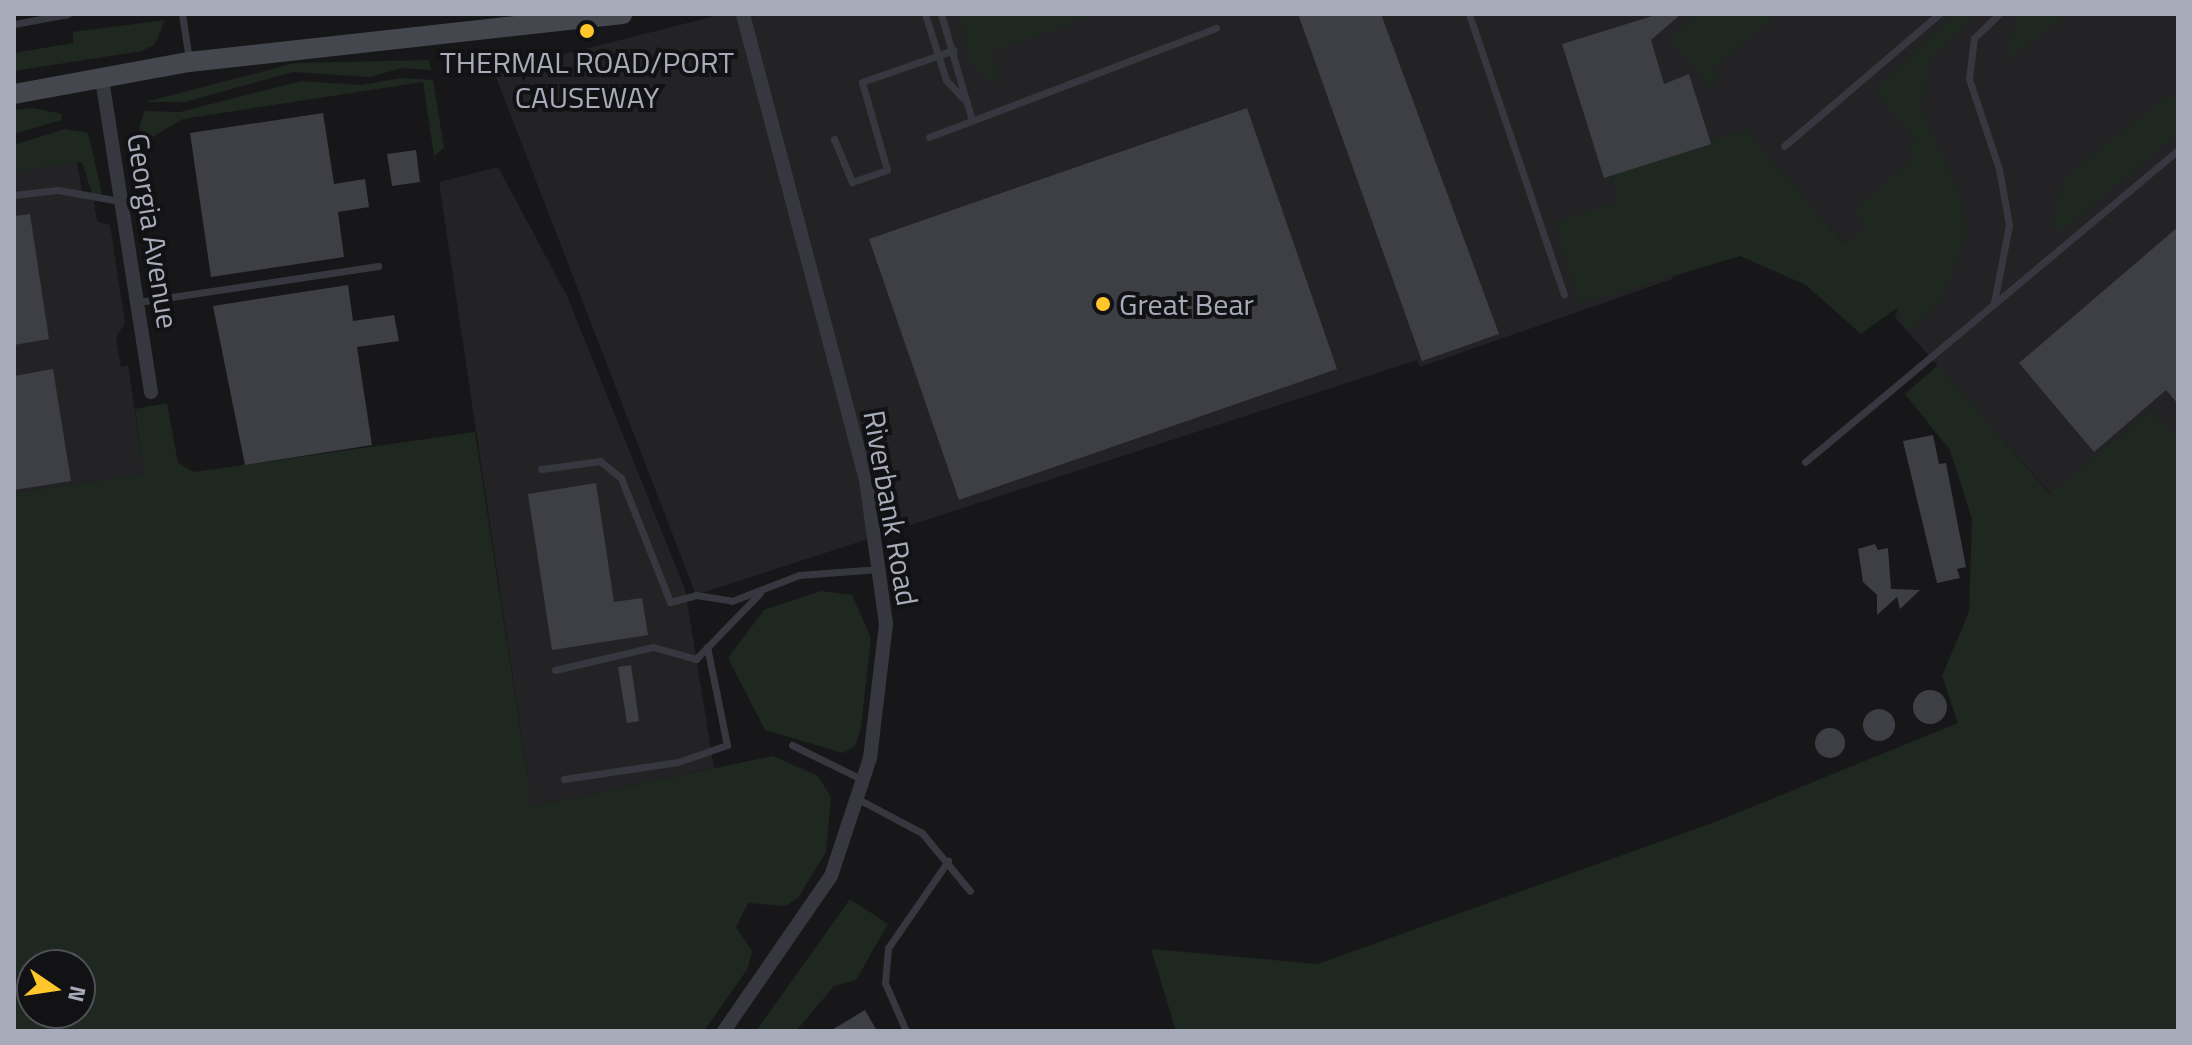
<!DOCTYPE html>
<style>
body{margin:0}
#map{position:relative;width:2192px;height:1045px;overflow:hidden;background:#171719;font-family:"Titillium Web",sans-serif}
div>[style]{position:absolute}
.built>*{inset:0;background:#232326}
.green>*{inset:0;background:#1e2820}
.building>*{inset:0;background:#3e3f44}
.round{border-radius:50%}
.lane>*{height:7px;margin:-3.5px;padding:0 3.5px;transform-origin:3.5px;border-radius:3.5px;background:#37383f}
.street>*{height:14px;margin:-7px;padding:0 7px;transform-origin:7px;border-radius:7px;background:#37383f}
.secondary>*{height:20px;margin:-10px;padding:0 10px;transform-origin:10px;border-radius:10px;background:#45474f}
.dots>*{width:22px;height:22px;translate:-50% -50%;box-sizing:border-box;border:4px solid #121214;border-radius:50%}
span{translate:-50% -50%;white-space:nowrap;text-align:center;line-height:1.15;-webkit-text-stroke:8px #121214;paint-order:stroke}
.poi-label{font-size:30px;color:#a8acba}
.left{translate:0 -50%;text-align:left}
.street-label{font-size:30px;color:#a8acba}
.frame{position:absolute;inset:0;border:16px solid #a8acba;pointer-events:none}
.north{position:absolute;left:16px;top:949px;width:80px;height:80px;box-sizing:border-box;background:#121214;border:2px solid #4e5056;border-radius:50%;rotate:103deg;font-size:22px;font-weight:700;line-height:32px;text-align:center;color:#a8acba}
.north::after{content:'';display:block;margin:auto;width:28px;height:36px;background:#ffc729;clip-path:polygon(50% 0,100% 100%,50% 72%,0 100%)}
</style>
<div id="map">
<div class="built">
<i style="clip-path:polygon(723px 14px,2178px 14px,2178px 437px,2151px 411px,2051px 494px,1895px 317px,1898px 307px,1746px 129px,1672px 279px,1420px 367px,1417px 360px,696px 595px,494px 72px)"></i>
<i style="clip-path:polygon(77px 162px,83px 198px,93px 197px,97px 221px,110px 225px,125px 323px,116px 337px,121px 367px,128px 365px,144px 474px,14px 493px,14px 171px)"></i>
<i style="clip-path:polygon(498px 167px,567px 296px,685px 589px,714px 768px,532px 806px,439px 182px)"></i>
</div>
<div class="green">
<i style="clip-path:polygon(960px 14px,1099px 14px,991px 51px,1000px 83px,989px 82px,970px 63px)"></i>
<i style="clip-path:polygon(1700px 14px,1777px 14px,1712px 70px,1720px 79px,1711px 88px,1669px 39px)"></i>
<i style="clip-path:polygon(1956px 14px,1977px 14px,1931px 59px,1921px 109px,1963px 201px,1966px 235px,1943px 298px,1908px 331px,1897px 308px,1861px 334px,1806px 285px,1740px 256px,1580px 304px,1555px 222px,1618px 202px,1612px 175px,1746px 129px,1844px 244px,1865px 227px,1854px 210px,1915px 158px,1908px 147px,1918px 141px,1874px 91px)"></i>
<i style="clip-path:polygon(2017px 14px,2069px 14px,2006px 61px)"></i>
<i style="clip-path:polygon(165px 20px,155px 44px,142px 51px,14px 71px,14px 53px,73px 43px,73px 32px)"></i>
<i style="clip-path:polygon(428px 60px,432px 70px,402px 68px,370px 77px,293px 72px,185px 102px,145px 102px,295px 63px)"></i>
<i style="clip-path:polygon(401px 78px,433px 80px,444px 148px,434px 156px,423px 82px,183px 119px,135px 147px,144px 111px,180px 112px,301px 81px,361px 85px)"></i>
<i style="clip-path:polygon(2170px 94px,2178px 104px,2178px 134px,2062px 231px,2051px 229px,2064px 178px)"></i>
<i style="clip-path:polygon(32px 108px,62px 114px,61px 120px,14px 134px,14px 110px)"></i>
<i style="clip-path:polygon(65px 129px,88px 133px,102px 193px,93px 197px,82px 162px,14px 171px,14px 145px)"></i>
<i style="clip-path:polygon(1938px 365px,2050px 494px,2151px 411px,2178px 437px,2178px 1031px,1176px 1031px,1151px 949px,1318px 964px,1715px 822px,1958px 723px,1942px 676px,1969px 612px,1972px 519px,1950px 450px,1905px 394px)"></i>
<i style="clip-path:polygon(evenodd,167px 403px,178px 463px,194px 472px,475px 432px,532px 806px,773px 756px,818px 776px,831px 797px,826px 852px,798px 898px,785px 906px,748px 903px,736px 927px,752px 951px,748px 968px,704px 1031px,14px 1031px,14px 493px,144px 474px,135px 409px,167px 403px,32px 965px,80px 965px,80px 1013px,32px 1013px,32px 965px)"></i>
<i style="clip-path:polygon(821px 591px,852px 595px,871px 638px,861px 727px,855px 746px,843px 753px,765px 730px,728px 658px,764px 610px)"></i>
<i style="clip-path:polygon(850px 899px,888px 924px,856px 980px,834px 986px,796px 1031px,756px 1031px)"></i>
</div>
<div class="building">
<i style="clip-path:polygon(1298px 14px,1381px 14px,1499px 334px,1422px 361px)"></i>
<i style="clip-path:polygon(1659px 14px,1681px 14px,1651px 40px,1664px 84px,1689px 74px,1711px 144px,1604px 178px,1562px 44px)"></i>
<i style="clip-path:polygon(1247px 108px,1337px 369px,959px 500px,869px 239px)"></i>
<i style="clip-path:polygon(323px 113px,334px 184px,365px 179px,369px 207px,338px 212px,344px 257px,211px 277px,190px 133px)"></i>
<i style="clip-path:polygon(416px 150px,420px 182px,392px 186px,387px 154px)"></i>
<i style="clip-path:polygon(30px 214px,49px 339px,14px 345px,14px 216px)"></i>
<i style="clip-path:polygon(2178px 227px,2178px 404px,2166px 390px,2094px 452px,2019px 363px)"></i>
<i style="clip-path:polygon(348px 285px,353px 321px,394px 315px,399px 341px,357px 347px,372px 445px,245px 465px,213px 306px)"></i>
<i style="clip-path:polygon(53px 369px,71px 481px,14px 490px,14px 376px)"></i>
<i style="clip-path:polygon(1933px 435px,1939px 464px,1946px 463px,1966px 567px,1957px 569px,1960px 578px,1937px 583px,1903px 441px)"></i>
<i style="clip-path:polygon(596px 483px,614px 602px,642px 598px,648px 635px,552px 650px,528px 494px)"></i>
<i style="clip-path:polygon(1875px 544px,1878px 550px,1888px 548px,1891px 589px,1920px 590px,1900px 609px,1897px 597px,1877px 615px,1877px 595px,1863px 582px,1858px 549px)"></i>
<i style="clip-path:polygon(631px 665px,639px 721px,627px 723px,618px 667px)"></i>
<i class="round" style="left:1913px;top:690px;width:34px;height:34px"></i>
<i class="round" style="left:1863px;top:709px;width:32px;height:32px"></i>
<i class="round" style="left:1815px;top:728px;width:30px;height:30px"></i>
<i style="clip-path:polygon(865px 1010px,877px 1031px,830px 1031px)"></i>
</div>
<div class="lane">
<i style="left:182px;top:14px;width:46px;rotate:81.2deg"></i>
<i style="left:925px;top:14px;width:69px;rotate:72.3deg"></i>
<i style="left:946px;top:80px;width:25px;rotate:47deg"></i>
<i style="left:941px;top:14px;width:111px;rotate:73.8deg"></i>
<i style="left:1469px;top:14px;width:296px;rotate:71.3deg"></i>
<i style="left:14px;top:24px;width:55px;rotate:-10.5deg"></i>
<i style="left:929px;top:137px;width:307px;rotate:-20.8deg"></i>
<i style="left:834px;top:139px;width:47px;rotate:67.3deg"></i>
<i style="left:852px;top:182px;width:37px;rotate:-19deg"></i>
<i style="left:887px;top:170px;width:91px;rotate:-105.9deg"></i>
<i style="left:862px;top:82px;width:97px;rotate:-19.2deg"></i>
<i style="left:1784px;top:146px;width:204px;rotate:-40.4deg"></i>
<i style="left:14px;top:195px;width:44px;rotate:-6.5deg"></i>
<i style="left:58px;top:190px;width:63px;rotate:10.1deg"></i>
<i style="left:138px;top:302px;width:243px;rotate:-8.5deg"></i>
<i style="left:1994px;top:303px;width:79px;rotate:-79.1deg"></i>
<i style="left:2009px;top:225px;width:57px;rotate:-100.1deg"></i>
<i style="left:1999px;top:169px;width:95px;rotate:-108.4deg"></i>
<i style="left:1969px;top:79px;width:41px;rotate:-83deg"></i>
<i style="left:1974px;top:38px;width:35px;rotate:-44deg"></i>
<i style="left:1805px;top:462px;width:486px;rotate:-39.9deg"></i>
<i style="left:541px;top:469px;width:60px;rotate:-7.7deg"></i>
<i style="left:600px;top:461px;width:27px;rotate:39deg"></i>
<i style="left:621px;top:478px;width:133px;rotate:68.4deg"></i>
<i style="left:670px;top:602px;width:27px;rotate:-15deg"></i>
<i style="left:696px;top:595px;width:36px;rotate:9deg"></i>
<i style="left:732px;top:601px;width:72px;rotate:-21.2deg"></i>
<i style="left:799px;top:575px;width:81px;rotate:-4.2deg"></i>
<i style="left:555px;top:670px;width:101px;rotate:-13.2deg"></i>
<i style="left:653px;top:647px;width:45px;rotate:15.6deg"></i>
<i style="left:696px;top:659px;width:92px;rotate:-45.9deg"></i>
<i style="left:792px;top:745px;width:79px;rotate:26.2deg"></i>
<i style="left:564px;top:779px;width:115px;rotate:-8.5deg"></i>
<i style="left:678px;top:762px;width:52px;rotate:-19.1deg"></i>
<i style="left:727px;top:745px;width:100px;rotate:-101.5deg"></i>
<i style="left:860px;top:800px;width:70px;rotate:28deg"></i>
<i style="left:922px;top:833px;width:75px;rotate:50.4deg"></i>
<i style="left:906px;top:1031px;width:52px;rotate:-113.6deg"></i>
<i style="left:885px;top:983px;width:35px;rotate:-85deg"></i>
<i style="left:888px;top:948px;width:106px;rotate:-55.4deg"></i>
</div>
<div class="street">
<i style="left:102px;top:79px;width:317px;rotate:81.1deg"></i>
<i style="left:724px;top:1031px;width:188px;rotate:-55.4deg"></i>
<i style="left:831px;top:876px;width:124px;rotate:-71.7deg"></i>
<i style="left:870px;top:758px;width:135px;rotate:-83.2deg"></i>
<i style="left:886px;top:624px;width:145px;rotate:-97.9deg"></i>
<i style="left:866px;top:480px;width:482px;rotate:-104.8deg"></i>
</div>
<div class="secondary">
<i style="left:14px;top:94px;width:178px;rotate:-10.4deg"></i>
<i style="left:189px;top:62px;width:436px;rotate:-6.3deg"></i>
</div>
<div class="dots">
<i style="left:587px;top:31px;background:#ffc729"></i>
<i style="left:1103px;top:304px;background:#ffc729"></i>
</div>
<div class="poi-label">
<span style="left:587px;top:79px">THERMAL ROAD/PORT<br>CAUSEWAY</span>
<span class="left" style="left:1119px;top:304px">Great Bear</span>
</div>
<div class="street-label">
<span style="left:153px;top:231px;rotate:81deg">Georgia Avenue</span>
<span style="left:891px;top:508px;rotate:80deg">Riverbank Road</span>
</div>
<div class="frame"></div>
<div class="north">N</div>
</div>
